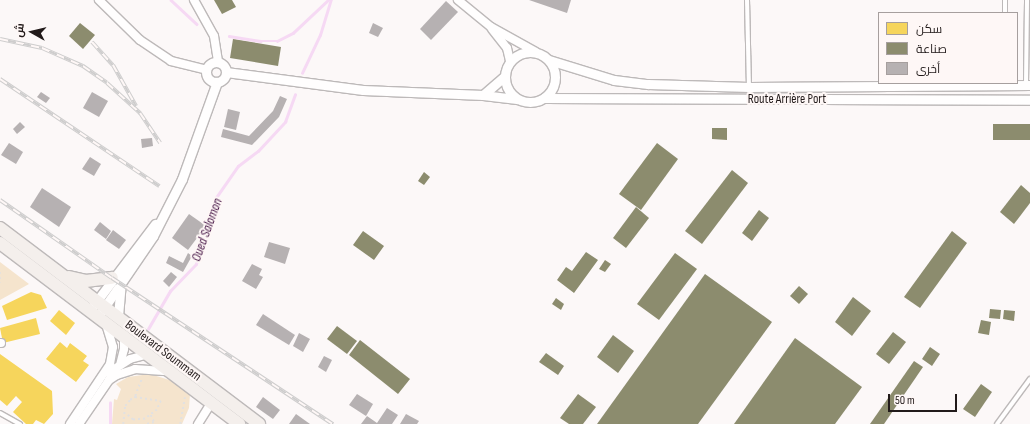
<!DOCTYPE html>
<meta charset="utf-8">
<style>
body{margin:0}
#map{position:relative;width:1030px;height:424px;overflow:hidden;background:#fcf8f8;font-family:"Sofia Sans Condensed",Cairo,sans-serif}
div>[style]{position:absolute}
.green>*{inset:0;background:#f5e4cd}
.homes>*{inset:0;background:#f6d55c}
.industry>*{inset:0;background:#8c8c6e}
.stream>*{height:2.5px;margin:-1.25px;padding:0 1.25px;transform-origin:1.25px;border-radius:1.25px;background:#f6d9f4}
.building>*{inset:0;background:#b6b1b2}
.path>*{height:1.5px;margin-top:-0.75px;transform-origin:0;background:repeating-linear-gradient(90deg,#e2e1e1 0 2px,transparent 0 5px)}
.roads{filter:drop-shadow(1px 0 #bdb9b9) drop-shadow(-1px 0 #bdb9b9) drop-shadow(0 1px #bdb9b9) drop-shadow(0 -1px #bdb9b9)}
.service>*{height:4px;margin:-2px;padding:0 2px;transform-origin:2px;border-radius:2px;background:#fffefe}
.minor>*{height:8px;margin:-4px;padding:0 4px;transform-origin:4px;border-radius:4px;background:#fffefe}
.tertiary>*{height:9px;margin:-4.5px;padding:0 4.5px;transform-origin:4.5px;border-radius:4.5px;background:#fffefe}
.tertiary>.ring{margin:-4.5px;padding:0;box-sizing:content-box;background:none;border:9px solid #fffefe;border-radius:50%}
.primary>*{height:12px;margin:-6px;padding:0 6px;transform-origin:6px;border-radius:6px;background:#f4efec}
.rail>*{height:4px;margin-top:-2px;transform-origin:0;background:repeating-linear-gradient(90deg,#fef7f6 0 8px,#cecdcd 0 16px);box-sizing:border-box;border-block:1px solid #cecdcd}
span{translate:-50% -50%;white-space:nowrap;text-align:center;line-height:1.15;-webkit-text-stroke:4px #fef7f6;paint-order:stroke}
.street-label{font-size:13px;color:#211a1a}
.water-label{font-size:14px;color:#4a1b4a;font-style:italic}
.legend{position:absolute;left:878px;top:12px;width:140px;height:72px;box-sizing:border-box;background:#fef7f6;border:1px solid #a69f9e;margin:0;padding:5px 7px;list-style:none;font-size:12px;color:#211a1a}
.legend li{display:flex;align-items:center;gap:8px;height:20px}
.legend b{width:20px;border:1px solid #a69f9e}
.north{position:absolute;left:12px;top:12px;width:40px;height:40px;-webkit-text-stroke:3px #fef7f6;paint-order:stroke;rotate:278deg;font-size:11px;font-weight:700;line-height:16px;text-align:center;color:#211a1a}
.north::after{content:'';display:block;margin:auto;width:14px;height:18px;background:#211a1a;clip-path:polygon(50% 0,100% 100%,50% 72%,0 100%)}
.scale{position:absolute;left:888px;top:394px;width:69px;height:18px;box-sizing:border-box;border:2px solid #211a1a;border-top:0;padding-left:5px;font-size:12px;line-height:14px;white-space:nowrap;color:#211a1a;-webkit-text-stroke:3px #fef7f6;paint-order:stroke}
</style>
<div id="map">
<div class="green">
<i style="clip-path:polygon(0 262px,29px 284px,0 300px)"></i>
<i style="clip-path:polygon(150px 374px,179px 383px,190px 394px,189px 408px,182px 424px,112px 424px,114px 399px,117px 400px,121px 389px,116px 384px,128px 377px)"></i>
</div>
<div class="homes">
<i style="clip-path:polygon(31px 292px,41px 295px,47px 308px,7px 320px,2px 306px)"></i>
<i style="clip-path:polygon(59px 310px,75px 323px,66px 335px,50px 321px)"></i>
<i style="clip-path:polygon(36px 318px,40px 334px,3px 343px,0 328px)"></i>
<i style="clip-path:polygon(60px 342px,67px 348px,70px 343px,87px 356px,83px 361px,89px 365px,76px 382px,46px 359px)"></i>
<i style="clip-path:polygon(0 354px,52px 391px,53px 414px,44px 424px,36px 420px,33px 424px,26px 424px,13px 412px,22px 402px,16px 396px,7px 406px,0 400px)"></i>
</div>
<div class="industry">
<i style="clip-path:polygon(214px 0,232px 0,236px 7px,222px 14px)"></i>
<i style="clip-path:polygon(80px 23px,95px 35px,83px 49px,69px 36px)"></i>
<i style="clip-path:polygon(233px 39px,281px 47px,278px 66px,230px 58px)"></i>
<i style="clip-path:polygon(993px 124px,1030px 124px,1030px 140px,993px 140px)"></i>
<i style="clip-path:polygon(712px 128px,727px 128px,727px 140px,712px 139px)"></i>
<i style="clip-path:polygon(657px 143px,678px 159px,641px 210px,619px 194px)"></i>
<i style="clip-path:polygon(732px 170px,748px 183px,702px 244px,685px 231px)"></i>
<i style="clip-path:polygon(424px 172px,430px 177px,424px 185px,418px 181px)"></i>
<i style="clip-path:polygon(1021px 185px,1030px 193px,1030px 203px,1014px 224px,1000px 212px)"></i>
<i style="clip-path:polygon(636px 207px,649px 218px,626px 248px,613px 238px)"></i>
<i style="clip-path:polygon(759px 210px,769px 218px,752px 241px,742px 233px)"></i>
<i style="clip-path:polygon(363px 231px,384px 246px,374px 260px,353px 245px)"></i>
<i style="clip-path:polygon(952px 231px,967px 243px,920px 308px,904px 297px)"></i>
<i style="clip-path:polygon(586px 252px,598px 260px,574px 293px,557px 280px,566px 267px,572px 271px)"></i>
<i style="clip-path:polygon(675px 253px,697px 269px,659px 320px,637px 304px)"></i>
<i style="clip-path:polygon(605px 260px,611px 264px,605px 272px,599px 269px)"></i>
<i style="clip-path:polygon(705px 274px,772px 322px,698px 424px,597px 424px)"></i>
<i style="clip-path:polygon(799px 286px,808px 294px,799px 304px,790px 296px)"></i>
<i style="clip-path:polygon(853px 297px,871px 311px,852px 336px,835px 322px)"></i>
<i style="clip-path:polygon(556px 298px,564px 304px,561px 310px,552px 304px)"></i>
<i style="clip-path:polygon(990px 309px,1001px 310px,1000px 319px,989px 318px)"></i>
<i style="clip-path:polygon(1004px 310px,1015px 311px,1014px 321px,1003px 319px)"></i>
<i style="clip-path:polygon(981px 320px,991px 322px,989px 335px,978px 333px)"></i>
<i style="clip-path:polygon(337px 326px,357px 341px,347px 354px,327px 339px)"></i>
<i style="clip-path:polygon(893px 332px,906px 342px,889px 364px,876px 354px)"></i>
<i style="clip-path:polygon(613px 335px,634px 351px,618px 373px,597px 357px)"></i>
<i style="clip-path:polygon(795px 338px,862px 387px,835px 424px,734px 424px)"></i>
<i style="clip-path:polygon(360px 340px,410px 379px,398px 394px,349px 355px)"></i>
<i style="clip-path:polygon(930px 347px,940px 354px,932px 366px,922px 359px)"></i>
<i style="clip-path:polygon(546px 353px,564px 366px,558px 375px,539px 362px)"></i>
<i style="clip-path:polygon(914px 361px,923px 367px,884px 424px,870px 424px)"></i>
<i style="clip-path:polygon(981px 384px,992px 392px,975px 417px,963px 409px)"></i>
<i style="clip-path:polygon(578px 394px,596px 407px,583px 424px,569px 424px,560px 418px)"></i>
</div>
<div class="stream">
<i style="left:171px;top:0;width:35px;rotate:43deg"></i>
<i style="left:229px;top:36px;width:32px;rotate:9deg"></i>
<i style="left:261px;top:41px;width:16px"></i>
<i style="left:277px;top:41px;width:18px;rotate:-27deg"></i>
<i style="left:293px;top:33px;width:48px;rotate:-43.3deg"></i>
<i style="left:302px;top:73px;width:42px;rotate:-64.7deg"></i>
<i style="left:320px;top:35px;width:37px;rotate:-73deg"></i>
<i style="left:148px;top:329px;width:44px;rotate:-59.9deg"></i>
<i style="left:170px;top:291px;width:37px;rotate:-46deg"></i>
<i style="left:196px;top:264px;width:50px;rotate:-70.1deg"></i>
<i style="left:213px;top:217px;width:18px;rotate:-84deg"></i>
<i style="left:215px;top:199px;width:40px;rotate:-55.1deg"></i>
<i style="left:238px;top:166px;width:25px;rotate:-37deg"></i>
<i style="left:258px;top:151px;width:40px;rotate:-47deg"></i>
<i style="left:285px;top:122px;width:29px;rotate:-70deg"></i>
<i style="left:110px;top:424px;width:21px;rotate:-90deg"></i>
</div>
<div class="building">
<i style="clip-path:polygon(529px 0,571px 0,567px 13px)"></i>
<i style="clip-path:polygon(446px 1px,458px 12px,431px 40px,420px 29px)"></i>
<i style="clip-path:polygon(373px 23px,383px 28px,378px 37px,369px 33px)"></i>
<i style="clip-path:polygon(41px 92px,50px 98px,46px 103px,37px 97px)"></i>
<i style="clip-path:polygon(92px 92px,108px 101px,99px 117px,83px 108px)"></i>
<i style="clip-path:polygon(280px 96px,287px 99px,279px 117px,252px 145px,221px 137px,223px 129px,249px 136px,273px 111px)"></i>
<i style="clip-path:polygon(228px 109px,240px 112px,236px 130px,224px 127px)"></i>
<i style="clip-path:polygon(20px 122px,25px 127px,17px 134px,13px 129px)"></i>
<i style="clip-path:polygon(152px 138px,153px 146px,142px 148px,141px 139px)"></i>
<i style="clip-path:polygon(9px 143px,23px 152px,16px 164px,1px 155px)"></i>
<i style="clip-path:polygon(90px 157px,101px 164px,94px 176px,82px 169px)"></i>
<i style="clip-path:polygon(42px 188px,71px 207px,59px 227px,30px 207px)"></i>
<i style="clip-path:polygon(189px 214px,206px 226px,188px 250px,172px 238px)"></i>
<i style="clip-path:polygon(100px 222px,111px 231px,106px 239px,94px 230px)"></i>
<i style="clip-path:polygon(113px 230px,126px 240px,119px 249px,106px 240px)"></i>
<i style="clip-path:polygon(269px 242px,290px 248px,285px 264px,264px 257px)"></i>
<i style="clip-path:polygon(188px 253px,192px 256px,183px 272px,166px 263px,169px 256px,183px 263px)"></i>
<i style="clip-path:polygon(252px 264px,262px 269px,259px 275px,263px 277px,256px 289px,242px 281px)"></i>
<i style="clip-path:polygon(171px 272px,177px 277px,169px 287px,163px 281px)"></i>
<i style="clip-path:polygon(263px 314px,295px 335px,289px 345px,256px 325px)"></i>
<i style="clip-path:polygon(299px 333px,310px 339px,303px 352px,293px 346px)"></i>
<i style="clip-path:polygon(324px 356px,332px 360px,326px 372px,318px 367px)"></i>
<i style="clip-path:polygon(357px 394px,373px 404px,366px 416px,349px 405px)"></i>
<i style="clip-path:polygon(263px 397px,280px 410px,273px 419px,256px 407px)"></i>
<i style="clip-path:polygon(387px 408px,398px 415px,392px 424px,361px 424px,367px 416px,377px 423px)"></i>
<i style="clip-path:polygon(296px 414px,310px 424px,289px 424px)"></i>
<i style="clip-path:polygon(406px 414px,419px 421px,417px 424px,400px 424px)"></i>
</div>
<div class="path">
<i style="left:0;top:272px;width:11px;rotate:90deg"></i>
<i style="left:135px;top:396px;width:19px;rotate:-69deg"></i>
<i style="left:151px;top:415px;width:10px;rotate:66deg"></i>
<i style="left:123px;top:424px;width:18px;rotate:-84deg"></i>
<i style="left:125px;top:406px;width:8px;rotate:-50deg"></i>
<i style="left:130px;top:400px;width:6px;rotate:-31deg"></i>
<i style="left:135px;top:397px;width:26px;rotate:9deg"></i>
<i style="left:161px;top:401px;width:10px;rotate:114deg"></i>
<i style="left:157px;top:410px;width:15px;rotate:143deg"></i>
<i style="left:145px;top:419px;width:12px;rotate:175deg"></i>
<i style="left:133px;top:420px;width:9px;rotate:-139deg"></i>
<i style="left:147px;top:424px;width:7px;rotate:-16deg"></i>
<i style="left:180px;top:424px;width:27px;rotate:-80deg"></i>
</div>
<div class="roads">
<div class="service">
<i style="left:747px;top:0;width:87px;rotate:88.7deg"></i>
<i style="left:1005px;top:13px;width:13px;rotate:-90deg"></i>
<i style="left:1026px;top:84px;width:84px;rotate:-89.3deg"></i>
<i style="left:0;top:413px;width:23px;rotate:29deg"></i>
<i style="left:997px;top:424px;width:56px;rotate:-53.7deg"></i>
</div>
<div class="minor">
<i style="left:99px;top:0;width:57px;rotate:44.3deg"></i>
<i style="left:140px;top:40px;width:37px;rotate:34deg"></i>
<i style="left:171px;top:61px;width:36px;rotate:14deg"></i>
<i style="left:194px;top:0;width:41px;rotate:60.9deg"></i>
<i style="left:214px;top:36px;width:26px;rotate:81deg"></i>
<i style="left:458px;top:0;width:43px;rotate:39.3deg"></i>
<i style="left:491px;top:27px;width:51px;rotate:29.1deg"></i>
<i style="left:492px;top:29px;width:24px;rotate:52deg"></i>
<i style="left:507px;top:48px;width:13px;rotate:77deg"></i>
<i style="left:0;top:343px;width:1px"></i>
<i style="left:120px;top:365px;width:16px;rotate:-76deg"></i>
<i style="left:124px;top:349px;width:14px;rotate:-90deg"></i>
<i style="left:108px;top:373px;width:26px;rotate:-32deg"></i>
<i style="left:130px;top:359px;width:20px;rotate:-15deg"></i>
<i style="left:70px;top:424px;width:72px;rotate:-56.3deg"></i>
<i style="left:110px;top:364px;width:17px;rotate:-80deg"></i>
<i style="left:113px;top:347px;width:24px;rotate:-107deg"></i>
<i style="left:79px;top:424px;width:53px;rotate:-55.7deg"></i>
<i style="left:109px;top:380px;width:9px;rotate:-32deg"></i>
<i style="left:117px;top:375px;width:19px;rotate:-18deg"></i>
<i style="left:135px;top:369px;width:32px;rotate:4deg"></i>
<i style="left:198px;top:424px;width:25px;rotate:-58deg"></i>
</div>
<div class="tertiary">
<i class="ring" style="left:505px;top:52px;width:41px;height:41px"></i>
<i style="left:549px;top:60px;width:68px;rotate:17.1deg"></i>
<i style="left:614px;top:80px;width:34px;rotate:7deg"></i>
<i style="left:648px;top:84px;width:101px;rotate:1.7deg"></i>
<i style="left:749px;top:87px;width:281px;rotate:-0.4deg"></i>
<i class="ring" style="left:206px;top:62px;width:11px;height:11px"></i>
<i style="left:226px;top:72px;width:138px;rotate:7.5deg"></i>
<i style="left:363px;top:90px;width:120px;rotate:2.4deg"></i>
<i style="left:483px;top:95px;width:34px;rotate:7deg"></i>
<i style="left:483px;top:95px;width:28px;rotate:-41deg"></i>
<i style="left:544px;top:98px;width:486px;rotate:0.2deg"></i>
<i style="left:93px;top:306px;width:103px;rotate:-52.9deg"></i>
<i style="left:101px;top:312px;width:29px;rotate:-55deg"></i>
<i style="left:118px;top:316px;width:33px;rotate:-85deg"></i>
<i style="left:121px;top:283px;width:57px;rotate:-55.8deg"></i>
<i style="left:153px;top:236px;width:64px;rotate:-63deg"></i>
<i style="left:182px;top:179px;width:103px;rotate:-70.2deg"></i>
</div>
<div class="primary">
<i style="left:0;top:228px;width:325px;rotate:37.1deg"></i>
<i style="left:0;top:243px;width:300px;rotate:37.1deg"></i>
<i style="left:69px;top:277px;width:17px;rotate:13deg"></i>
<i style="left:86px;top:281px;width:26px;rotate:-7deg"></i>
</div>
</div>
<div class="rail">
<i style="left:0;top:39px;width:43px;rotate:12.1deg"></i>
<i style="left:42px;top:48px;width:45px;rotate:23.7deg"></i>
<i style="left:83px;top:66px;width:29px;rotate:35deg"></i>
<i style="left:107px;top:83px;width:45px;rotate:42.3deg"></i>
<i style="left:140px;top:113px;width:36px;rotate:56deg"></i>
<i style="left:92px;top:42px;width:31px;rotate:48deg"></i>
<i style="left:113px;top:65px;width:47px;rotate:60.7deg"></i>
<i style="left:0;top:79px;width:192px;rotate:33.9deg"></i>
<i style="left:0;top:200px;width:136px;rotate:34.9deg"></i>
<i style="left:112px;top:278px;width:265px;rotate:33.5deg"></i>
</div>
<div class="street-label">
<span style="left:787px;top:99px">Route Arrière Port</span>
<span style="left:163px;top:351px;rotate:37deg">Boulevard Soummam</span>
</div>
<div class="water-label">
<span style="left:207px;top:230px;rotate:-70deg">Oued Salomon</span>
</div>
<ul class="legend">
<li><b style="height:11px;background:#f6d55c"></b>سكن</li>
<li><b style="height:11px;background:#8c8c6e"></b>صناعة</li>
<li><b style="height:11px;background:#b6b1b2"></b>أخرى</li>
</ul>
<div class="north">ش</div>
<div class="scale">50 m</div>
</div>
